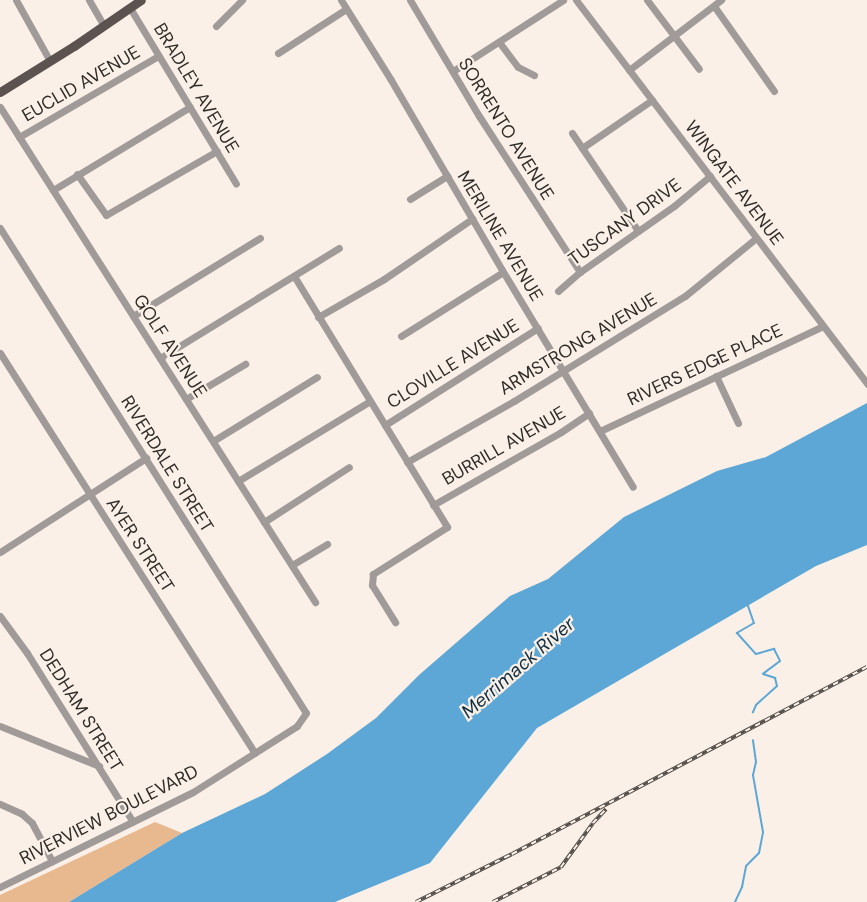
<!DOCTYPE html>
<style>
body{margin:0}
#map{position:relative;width:867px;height:902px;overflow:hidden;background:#fbf0e7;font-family:"DM Sans",sans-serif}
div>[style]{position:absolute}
.green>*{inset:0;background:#e8b88e}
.water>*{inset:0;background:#5ca7d5}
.stream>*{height:2px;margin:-1px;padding:0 1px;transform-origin:1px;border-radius:1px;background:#5ca7d5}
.minor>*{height:7px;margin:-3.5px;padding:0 3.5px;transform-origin:3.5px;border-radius:3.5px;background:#a09a98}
.major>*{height:9px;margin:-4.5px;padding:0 4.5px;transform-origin:4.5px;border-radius:4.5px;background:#5c5250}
.rail>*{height:4px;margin-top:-2px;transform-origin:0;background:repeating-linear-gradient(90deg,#fbf0e7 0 5.5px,#4e4944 0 11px);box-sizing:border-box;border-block:1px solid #4e4944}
span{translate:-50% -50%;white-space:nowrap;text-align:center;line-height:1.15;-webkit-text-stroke:4.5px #fbf0e7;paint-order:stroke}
.street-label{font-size:18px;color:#2f2b27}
.water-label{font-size:19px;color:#0d2f42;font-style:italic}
</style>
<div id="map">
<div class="green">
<i style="clip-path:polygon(155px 822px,182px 833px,69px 902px,0 902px,0 895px)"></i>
</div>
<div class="water">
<i style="clip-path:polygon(867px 403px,867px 545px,816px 566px,537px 728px,430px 863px,335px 902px,69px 902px,182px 833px,265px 794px,327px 754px,376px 718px,419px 675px,510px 596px,548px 579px,624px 517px,717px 471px,766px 457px)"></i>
</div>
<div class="stream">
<i style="left:747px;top:603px;width:21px;rotate:71deg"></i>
<i style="left:754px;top:623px;width:20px;rotate:150deg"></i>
<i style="left:737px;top:633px;width:28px;rotate:48deg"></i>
<i style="left:756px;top:654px;width:19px;rotate:-16deg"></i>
<i style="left:774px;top:649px;width:13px;rotate:63deg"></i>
<i style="left:780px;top:661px;width:21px;rotate:143deg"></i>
<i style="left:763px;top:674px;width:13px;rotate:18deg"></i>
<i style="left:775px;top:678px;width:8px;rotate:76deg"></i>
<i style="left:777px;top:686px;width:28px;rotate:138deg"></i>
<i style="left:756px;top:705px;width:8px;rotate:113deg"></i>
<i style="left:735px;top:902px;width:17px;rotate:-65deg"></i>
<i style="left:742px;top:887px;width:21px;rotate:-79deg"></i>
<i style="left:746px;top:866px;width:18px;rotate:-45deg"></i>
<i style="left:759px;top:853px;width:21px;rotate:-79deg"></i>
<i style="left:763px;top:832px;width:58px;rotate:-100deg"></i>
<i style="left:753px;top:775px;width:13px;rotate:-77deg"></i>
<i style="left:756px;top:762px;width:22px;rotate:-98deg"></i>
</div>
<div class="minor">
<i style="left:16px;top:0;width:70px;rotate:60.9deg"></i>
<i style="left:89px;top:0;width:30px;rotate:60deg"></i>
<i style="left:341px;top:0;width:94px;rotate:58deg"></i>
<i style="left:391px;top:80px;width:220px;rotate:59.7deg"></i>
<i style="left:502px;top:270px;width:253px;rotate:58.9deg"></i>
<i style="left:410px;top:0;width:135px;rotate:59.3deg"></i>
<i style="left:479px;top:116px;width:186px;rotate:57.1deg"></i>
<i style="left:576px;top:0;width:482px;rotate:52.8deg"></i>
<i style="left:647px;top:0;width:86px;rotate:53deg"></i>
<i style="left:714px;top:6px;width:104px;rotate:54.8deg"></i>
<i style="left:130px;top:8px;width:205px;rotate:58.9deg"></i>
<i style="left:216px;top:26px;width:37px;rotate:-45deg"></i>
<i style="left:499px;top:42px;width:31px;rotate:53deg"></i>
<i style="left:518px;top:67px;width:18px;rotate:27deg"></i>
<i style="left:278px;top:53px;width:81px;rotate:-32.9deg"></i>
<i style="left:629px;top:70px;width:116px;rotate:-37.3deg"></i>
<i style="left:453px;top:71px;width:131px;rotate:-32.8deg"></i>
<i style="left:0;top:107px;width:587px;rotate:57.53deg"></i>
<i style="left:572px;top:133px;width:118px;rotate:56deg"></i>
<i style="left:19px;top:137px;width:161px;rotate:-30.2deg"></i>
<i style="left:582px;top:148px;width:85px;rotate:-34.4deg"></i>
<i style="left:77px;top:174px;width:50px;rotate:54.7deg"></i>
<i style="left:106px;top:215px;width:128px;rotate:-30deg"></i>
<i style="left:53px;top:190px;width:160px;rotate:-31.2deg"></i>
<i style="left:410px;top:199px;width:44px;rotate:-31.9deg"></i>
<i style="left:0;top:228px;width:573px;rotate:57.75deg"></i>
<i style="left:306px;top:713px;width:16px;rotate:125deg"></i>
<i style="left:297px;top:726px;width:123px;rotate:147.6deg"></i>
<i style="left:193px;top:792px;width:215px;rotate:153.8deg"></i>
<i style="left:294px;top:276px;width:294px;rotate:58.6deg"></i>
<i style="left:447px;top:527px;width:88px;rotate:147.6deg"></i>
<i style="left:373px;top:574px;width:11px;rotate:95deg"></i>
<i style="left:372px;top:585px;width:44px;rotate:58.1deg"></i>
<i style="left:558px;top:291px;width:29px;rotate:-41deg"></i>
<i style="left:580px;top:272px;width:115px;rotate:-35.1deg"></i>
<i style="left:674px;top:206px;width:47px;rotate:-39.8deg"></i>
<i style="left:133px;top:316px;width:149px;rotate:-31.6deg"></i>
<i style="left:318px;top:317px;width:76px;rotate:-29.9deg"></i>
<i style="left:384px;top:279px;width:107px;rotate:-34.3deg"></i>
<i style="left:401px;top:336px;width:120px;rotate:-32.1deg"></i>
<i style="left:0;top:353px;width:474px;rotate:57.5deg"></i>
<i style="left:160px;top:358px;width:210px;rotate:-31.6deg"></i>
<i style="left:716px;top:376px;width:52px;rotate:64.9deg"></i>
<i style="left:186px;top:399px;width:69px;rotate:-30.7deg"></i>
<i style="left:385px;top:425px;width:181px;rotate:-32.4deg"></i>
<i style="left:600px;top:431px;width:246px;rotate:-25.2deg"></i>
<i style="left:213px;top:441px;width:122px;rotate:-31.6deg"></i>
<i style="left:407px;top:462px;width:123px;rotate:-29.7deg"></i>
<i style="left:514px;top:401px;width:201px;rotate:-31.6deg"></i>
<i style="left:685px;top:296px;width:92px;rotate:-39.2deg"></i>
<i style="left:238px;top:481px;width:154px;rotate:-31.2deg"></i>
<i style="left:433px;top:505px;width:147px;rotate:-29.7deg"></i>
<i style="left:561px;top:432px;width:34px;rotate:-34deg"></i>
<i style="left:264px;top:522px;width:101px;rotate:-32.9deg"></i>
<i style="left:0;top:552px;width:174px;rotate:-32.8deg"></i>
<i style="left:292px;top:565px;width:41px;rotate:-31deg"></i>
<i style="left:0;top:616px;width:46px;rotate:53.9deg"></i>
<i style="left:27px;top:653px;width:199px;rotate:57.9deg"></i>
<i style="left:0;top:726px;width:107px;rotate:22deg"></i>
<i style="left:0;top:804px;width:24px;rotate:24deg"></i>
<i style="left:22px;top:814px;width:13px;rotate:42deg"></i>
<i style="left:32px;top:823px;width:43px;rotate:62.2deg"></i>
</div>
<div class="major">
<i style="left:0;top:92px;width:87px;rotate:-31.9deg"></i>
<i style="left:74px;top:46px;width:81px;rotate:-34.5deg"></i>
</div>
<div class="rail">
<i style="left:416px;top:902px;width:107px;rotate:-26.6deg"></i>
<i style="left:512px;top:854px;width:401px;rotate:-27.8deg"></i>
<i style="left:493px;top:902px;width:76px;rotate:-27.2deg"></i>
<i style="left:561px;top:867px;width:54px;rotate:-54deg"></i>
<i style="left:593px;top:823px;width:19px;rotate:-47deg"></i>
</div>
<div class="street-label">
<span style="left:81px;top:84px;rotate:-30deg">EUCLID AVENUE</span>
<span style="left:196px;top:88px;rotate:59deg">BRADLEY AVENUE</span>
<span style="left:506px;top:129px;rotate:58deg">SORRENTO AVENUE</span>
<span style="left:734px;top:183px;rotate:53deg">WINGATE AVENUE</span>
<span style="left:625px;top:222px;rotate:-36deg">TUSCANY DRIVE</span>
<span style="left:500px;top:236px;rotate:59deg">MERILINE AVENUE</span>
<span style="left:578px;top:344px;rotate:-31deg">ARMSTRONG AVENUE</span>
<span style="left:170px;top:346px;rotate:57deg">GOLF AVENUE</span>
<span style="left:453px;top:364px;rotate:-32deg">CLOVILLE AVENUE</span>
<span style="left:705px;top:365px;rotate:-25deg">RIVERS EDGE PLACE</span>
<span style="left:504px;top:446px;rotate:-30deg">BURRILL AVENUE</span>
<span style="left:167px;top:464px;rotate:58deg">RIVERDALE STREET</span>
<span style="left:140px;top:545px;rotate:57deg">AYER STREET</span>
<span style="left:81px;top:710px;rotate:58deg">DEDHAM STREET</span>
<span style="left:109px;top:815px;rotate:-27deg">RIVERVIEW BOULEVARD</span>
</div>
<div class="water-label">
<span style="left:518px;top:668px;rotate:-41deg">Merrimack River</span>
</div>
</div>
